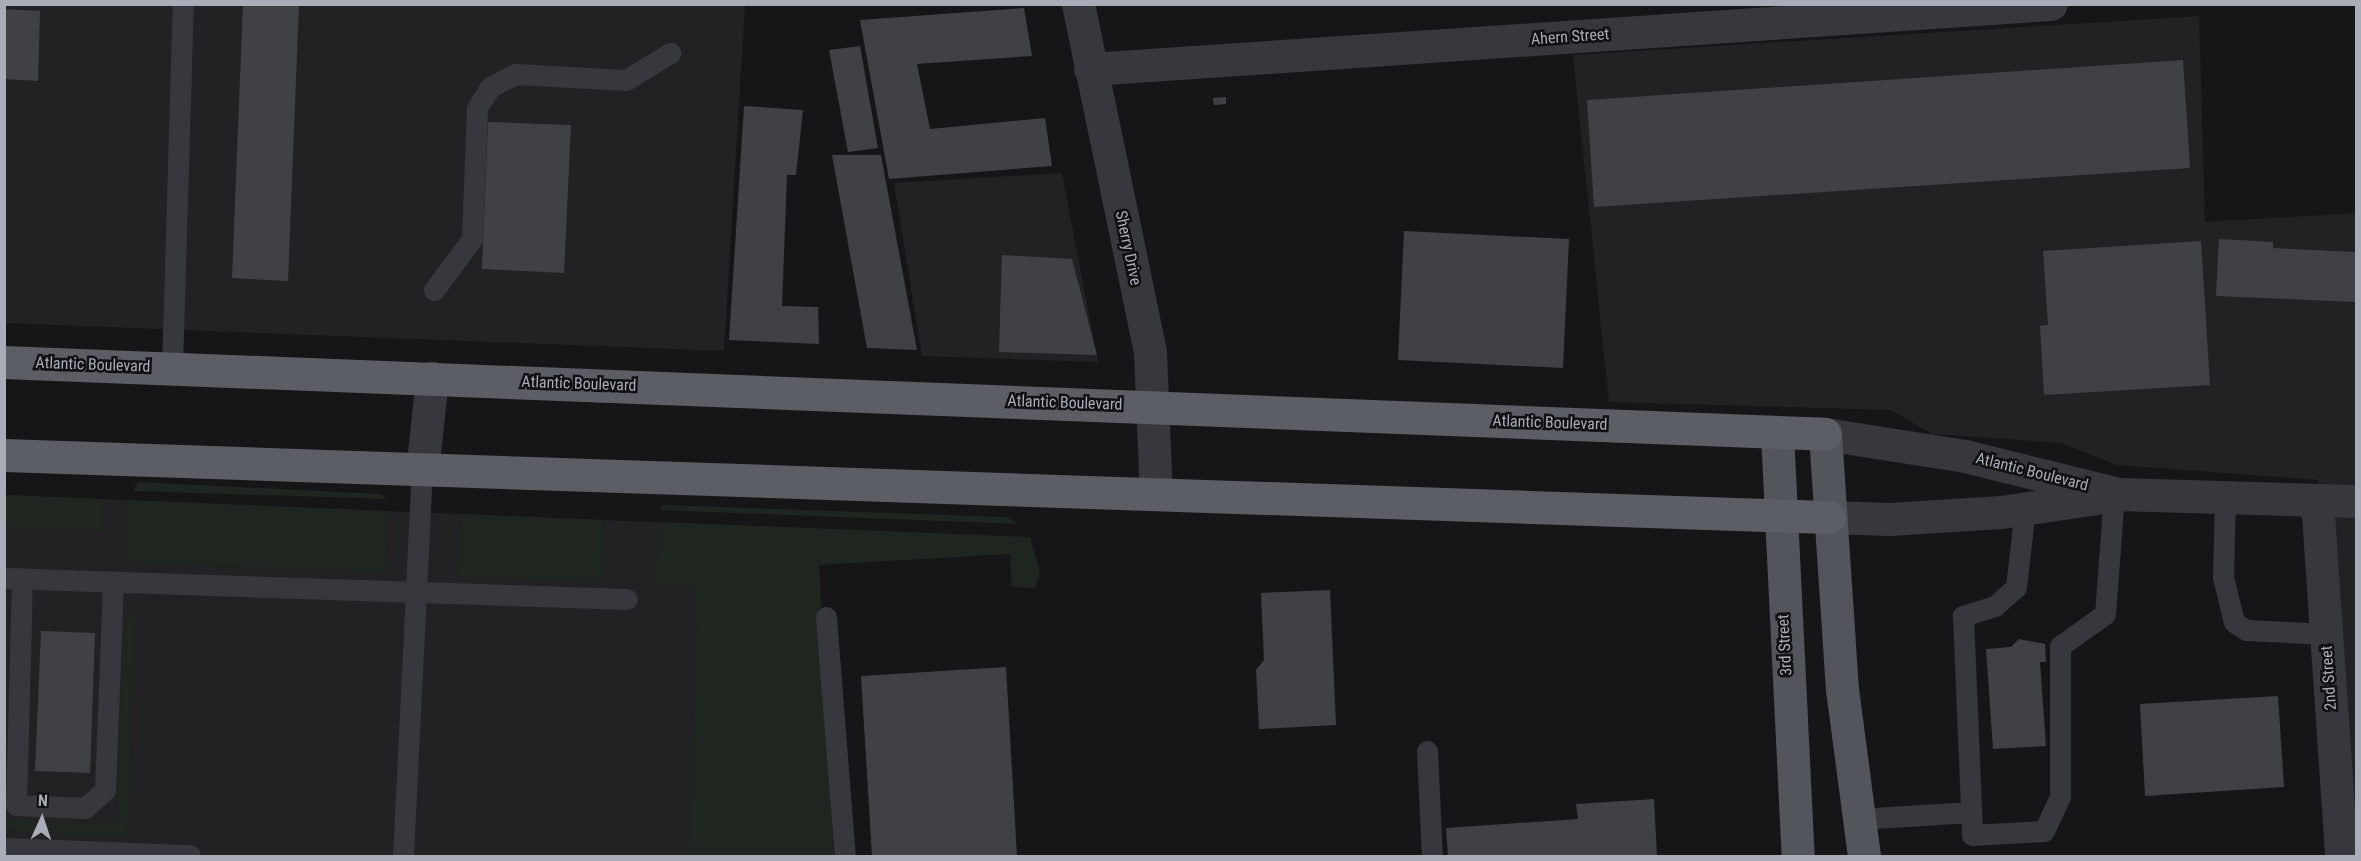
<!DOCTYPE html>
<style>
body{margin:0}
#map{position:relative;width:2361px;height:861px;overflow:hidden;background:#161618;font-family:"Roboto Condensed",sans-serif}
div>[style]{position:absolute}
.built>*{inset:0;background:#222225}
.green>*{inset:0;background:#1e261f}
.building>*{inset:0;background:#404145}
.service>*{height:21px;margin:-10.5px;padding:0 10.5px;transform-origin:10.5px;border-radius:10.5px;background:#37383d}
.minor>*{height:33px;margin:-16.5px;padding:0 16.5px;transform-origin:16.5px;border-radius:16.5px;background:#37383d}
.tertiary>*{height:33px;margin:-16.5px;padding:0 16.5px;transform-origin:16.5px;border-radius:16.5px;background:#37383d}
.primary>*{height:33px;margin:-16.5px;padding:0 16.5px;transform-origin:16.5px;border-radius:16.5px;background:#53555c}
.trunk>*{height:33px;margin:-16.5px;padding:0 16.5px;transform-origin:16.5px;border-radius:16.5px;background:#5b5e65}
span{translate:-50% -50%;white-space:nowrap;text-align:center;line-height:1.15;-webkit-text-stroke:5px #111113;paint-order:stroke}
.street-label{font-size:16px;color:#a8adb8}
.frame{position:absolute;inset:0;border:6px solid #a8adb8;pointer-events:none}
.north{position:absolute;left:12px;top:789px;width:60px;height:60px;-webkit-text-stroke:4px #111113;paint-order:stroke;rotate:3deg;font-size:16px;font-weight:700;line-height:24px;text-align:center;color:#a8adb8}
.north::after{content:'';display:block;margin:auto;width:21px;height:27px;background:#a8adb8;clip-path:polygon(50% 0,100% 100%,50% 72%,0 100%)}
</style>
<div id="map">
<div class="built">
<i style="clip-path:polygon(5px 5px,745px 5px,724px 351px,5px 323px)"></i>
<i style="clip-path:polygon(2199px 16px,2205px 222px,2356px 213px,2356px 856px,2318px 480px,2117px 465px,2061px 443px,1932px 434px,1891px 410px,1609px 402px,1573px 55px)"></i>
<i style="clip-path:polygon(1062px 173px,1098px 362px,922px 356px,894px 183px)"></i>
<i style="clip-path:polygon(5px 495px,768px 527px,792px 856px,5px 856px)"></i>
</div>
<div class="green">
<i style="clip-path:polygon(138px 482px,381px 494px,386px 499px,133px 491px)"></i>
<i style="clip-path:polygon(5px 495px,102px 499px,102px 531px,5px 527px)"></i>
<i style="clip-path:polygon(128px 500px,384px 511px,388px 525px,386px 567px,383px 572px,133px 563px,128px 558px)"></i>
<i style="clip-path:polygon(662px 505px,1006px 517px,1019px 524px,660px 510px)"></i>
<i style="clip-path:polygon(462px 514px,602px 520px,606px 563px,601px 582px,457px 576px)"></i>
<i style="clip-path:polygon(661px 522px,1030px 537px,1040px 572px,1035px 588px,1012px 587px,1010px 554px,819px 565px,834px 856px,688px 856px,697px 623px,692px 588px,654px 584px)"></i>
<i style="clip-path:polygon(136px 612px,127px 834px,106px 837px,5px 831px,5px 820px,117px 823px,124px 631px,127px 617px)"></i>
</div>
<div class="building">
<i style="clip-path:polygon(243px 4px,299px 4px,288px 281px,232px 278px)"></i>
<i style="clip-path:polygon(1024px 8px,1032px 56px,917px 64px,930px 129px,1045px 118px,1052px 166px,889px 179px,860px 20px)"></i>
<i style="clip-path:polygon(4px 9px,40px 11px,38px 81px,4px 79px)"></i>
<i style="clip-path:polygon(860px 46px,878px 148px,848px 152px,829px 50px)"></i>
<i style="clip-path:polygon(2183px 60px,2190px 168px,1594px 207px,1587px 100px)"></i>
<i style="clip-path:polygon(1226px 97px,1226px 104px,1214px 105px,1213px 98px)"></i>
<i style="clip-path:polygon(744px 106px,803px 110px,796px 175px,787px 175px,782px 306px,818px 307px,819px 344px,729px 340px)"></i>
<i style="clip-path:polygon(488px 122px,571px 125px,564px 273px,482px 269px)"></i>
<i style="clip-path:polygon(832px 155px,881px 155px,917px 350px,867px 348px)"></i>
<i style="clip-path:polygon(1404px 231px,1569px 239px,1563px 368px,1398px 360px)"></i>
<i style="clip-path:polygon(2219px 239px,2273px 242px,2273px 248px,2356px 252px,2356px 302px,2216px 296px)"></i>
<i style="clip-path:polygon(2201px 241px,2210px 385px,2044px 395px,2040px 326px,2048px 325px,2043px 251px)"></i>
<i style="clip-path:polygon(1002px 255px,1072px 259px,1097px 355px,999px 352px)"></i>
<i style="clip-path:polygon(1330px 590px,1336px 725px,1259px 729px,1256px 670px,1264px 660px,1261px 593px)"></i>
<i style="clip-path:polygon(41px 631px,95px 633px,90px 773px,35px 771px)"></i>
<i style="clip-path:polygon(2019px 639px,2045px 644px,2046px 662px,2040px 662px,2046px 746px,1993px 749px,1986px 649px,2011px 647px)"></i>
<i style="clip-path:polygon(1006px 667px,1017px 856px,872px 856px,861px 676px)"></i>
<i style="clip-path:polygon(2278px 696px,2284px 787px,2145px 796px,2140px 704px)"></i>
<i style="clip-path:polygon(1654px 799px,1657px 856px,1448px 856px,1446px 828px,1578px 819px,1576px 804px)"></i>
</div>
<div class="service">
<i style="left:434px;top:290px;width:64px;rotate:-53.3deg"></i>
<i style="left:472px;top:239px;width:131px;rotate:-87.8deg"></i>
<i style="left:477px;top:108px;width:25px;rotate:-58deg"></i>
<i style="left:490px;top:87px;width:28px;rotate:-27deg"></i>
<i style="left:515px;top:74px;width:111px;rotate:3.1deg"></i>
<i style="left:626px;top:80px;width:52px;rotate:-31.5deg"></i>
<i style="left:172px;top:368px;width:364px;rotate:-88.3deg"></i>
<i style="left:2225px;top:496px;width:81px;rotate:91.4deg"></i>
<i style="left:2223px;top:577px;width:46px;rotate:76.3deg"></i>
<i style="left:2234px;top:622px;width:14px;rotate:34deg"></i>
<i style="left:2246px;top:630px;width:80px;rotate:2.9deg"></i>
<i style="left:2025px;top:509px;width:79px;rotate:96.6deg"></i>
<i style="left:2016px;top:587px;width:28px;rotate:138deg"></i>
<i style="left:1995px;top:606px;width:34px;rotate:163deg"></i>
<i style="left:1963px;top:616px;width:219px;rotate:87.6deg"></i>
<i style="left:1972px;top:835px;width:72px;rotate:-3.2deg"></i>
<i style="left:2044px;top:831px;width:38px;rotate:-65deg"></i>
<i style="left:2060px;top:796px;width:150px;rotate:-90deg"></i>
<i style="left:2060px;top:646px;width:55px;rotate:-35.4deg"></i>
<i style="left:2105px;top:614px;width:119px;rotate:-85.7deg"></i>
<i style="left:4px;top:578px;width:623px;rotate:1.93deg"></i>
<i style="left:22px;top:578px;width:227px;rotate:91.5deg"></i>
<i style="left:16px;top:805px;width:69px;rotate:2.5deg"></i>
<i style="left:85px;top:808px;width:27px;rotate:-42deg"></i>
<i style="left:105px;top:790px;width:208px;rotate:-87.8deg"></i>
<i style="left:826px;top:617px;width:240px;rotate:85.5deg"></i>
<i style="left:1427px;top:751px;width:105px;rotate:87.3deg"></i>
<i style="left:1858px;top:819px;width:113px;rotate:-3.5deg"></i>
<i style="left:4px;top:848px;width:186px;rotate:2.2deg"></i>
<i style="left:403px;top:856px;width:384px;rotate:-87.2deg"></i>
</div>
<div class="minor">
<i style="left:1090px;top:69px;width:963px;rotate:-3.87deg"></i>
<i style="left:422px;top:472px;width:95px;rotate:-83.9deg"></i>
<i style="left:2317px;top:500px;width:357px;rotate:86.1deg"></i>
</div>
<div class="tertiary">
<i style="left:1078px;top:4px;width:356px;rotate:78.3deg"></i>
<i style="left:1150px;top:353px;width:141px;rotate:87.6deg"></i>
<i style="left:1825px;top:434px;width:142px;rotate:8.9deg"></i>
<i style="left:1965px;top:456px;width:158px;rotate:13.9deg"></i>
<i style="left:2118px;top:494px;width:238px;rotate:1.7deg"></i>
<i style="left:1829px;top:517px;width:60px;rotate:1.9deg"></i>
<i style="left:1889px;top:519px;width:112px;rotate:-3.6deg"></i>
<i style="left:2001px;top:512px;width:111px;rotate:-8.3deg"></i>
</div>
<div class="primary">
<i style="left:1777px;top:433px;width:424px;rotate:87.2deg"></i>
<i style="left:1825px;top:434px;width:256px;rotate:86.2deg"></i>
<i style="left:1842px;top:689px;width:168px;rotate:82.5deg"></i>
</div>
<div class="trunk">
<i style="left:4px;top:362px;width:1822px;rotate:2.26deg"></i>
<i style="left:4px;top:455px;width:1826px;rotate:1.95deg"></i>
</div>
<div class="street-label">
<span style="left:1570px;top:37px;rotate:-4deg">Ahern Street</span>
<span style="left:1128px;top:248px;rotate:78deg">Sherry Drive</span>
<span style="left:93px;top:365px;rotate:2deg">Atlantic Boulevard</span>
<span style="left:579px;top:384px;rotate:2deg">Atlantic Boulevard</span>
<span style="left:1065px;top:403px;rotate:2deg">Atlantic Boulevard</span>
<span style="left:1550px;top:423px;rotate:2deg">Atlantic Boulevard</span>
<span style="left:2032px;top:472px;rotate:14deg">Atlantic Boulevard</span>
<span style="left:1785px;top:645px;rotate:-93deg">3rd Street</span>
<span style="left:2329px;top:678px;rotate:-94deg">2nd Street</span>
</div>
<div class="frame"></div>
<div class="north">N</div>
</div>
